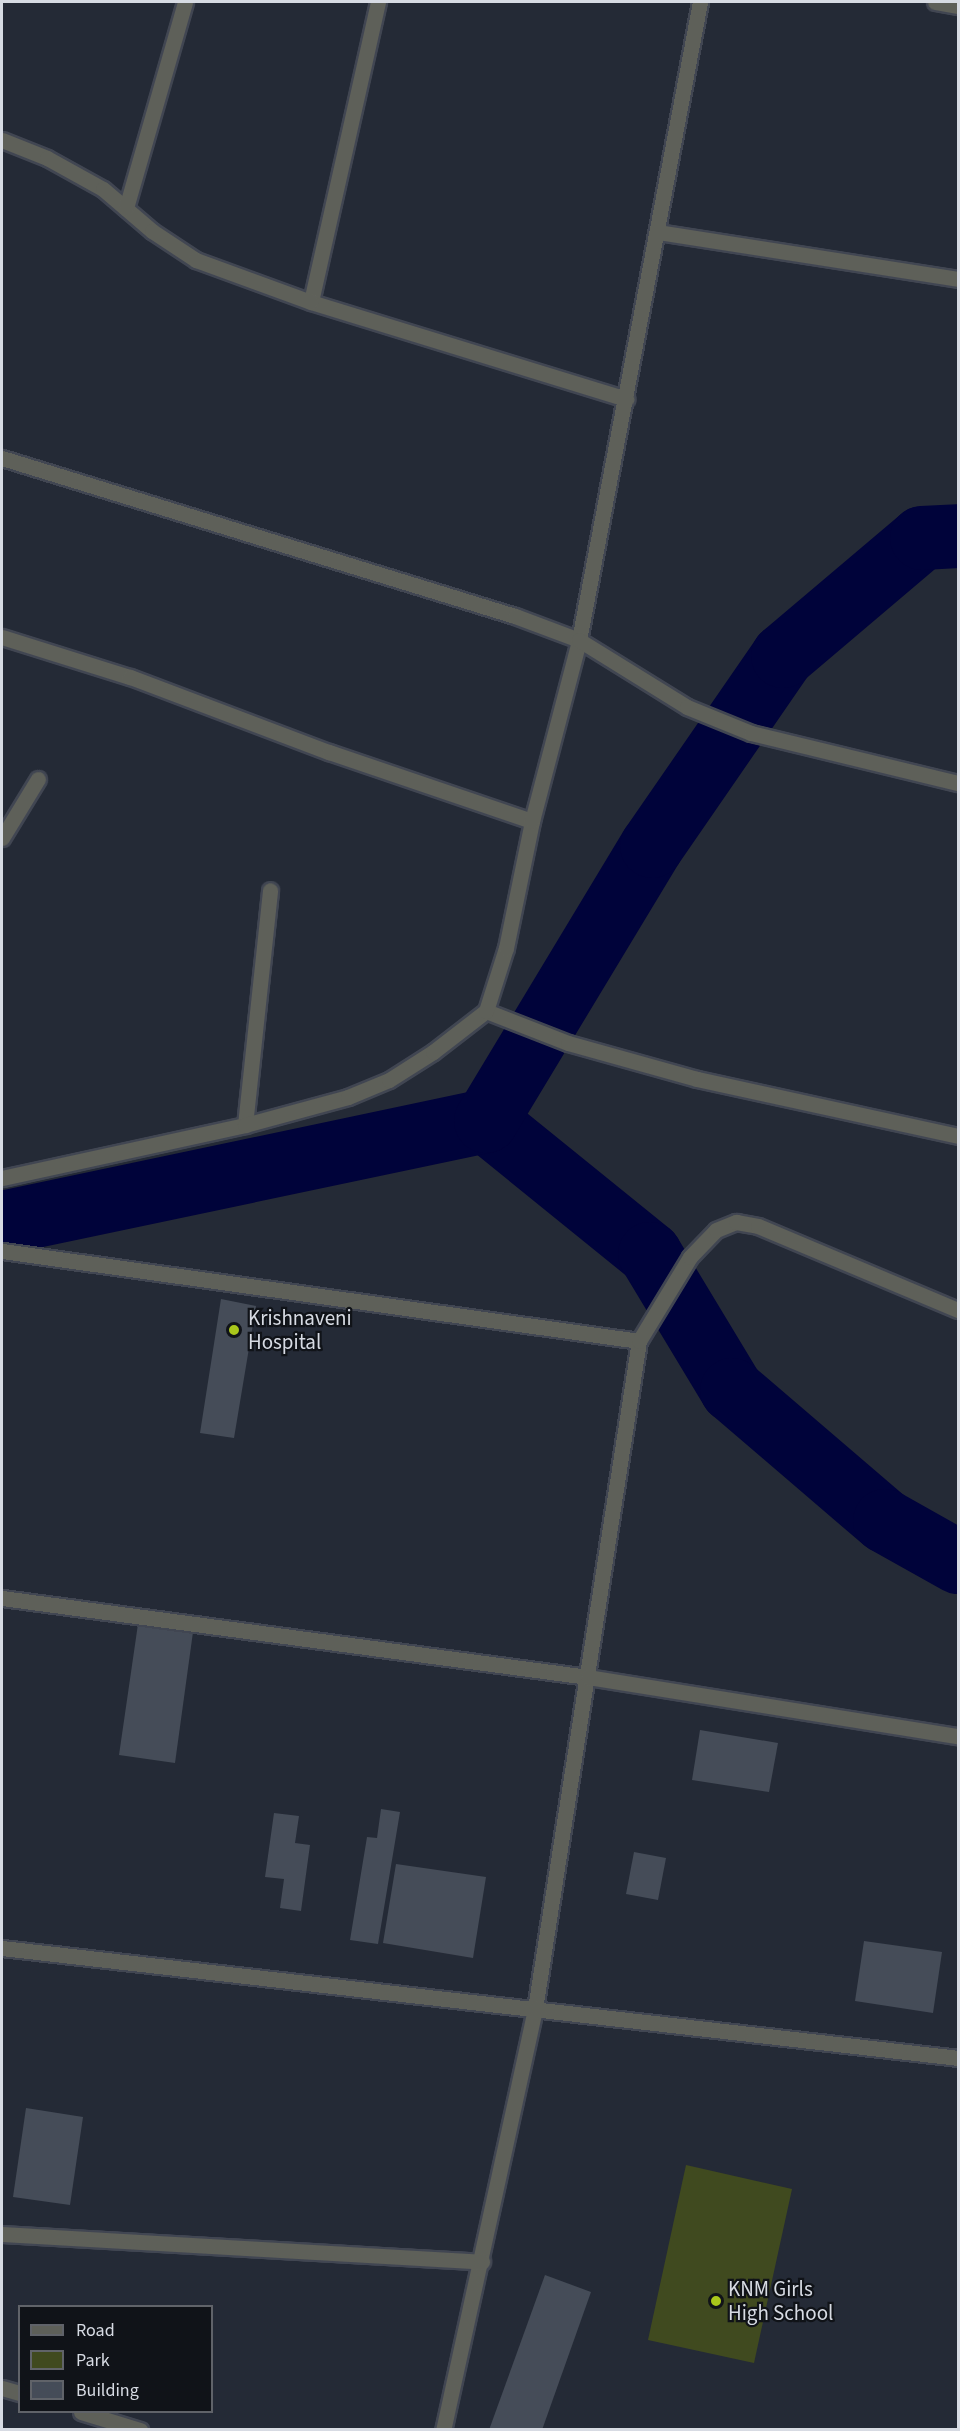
<!DOCTYPE html>
<style>
body{margin:0}
#map{position:relative;width:960px;height:2431px;overflow:hidden;background:#242a36;font-family:"Source Sans 3",sans-serif}
div>[style]{position:absolute}
.green>*{inset:0;background:#404a1f}
.river>*{height:64px;margin:-32px;padding:0 32px;transform-origin:32px;border-radius:32px;background:#00033a}
.building>*{inset:0;background:#454c58}
.roads{filter:drop-shadow(2px 0 #414652) drop-shadow(-2px 0 #414652) drop-shadow(0 2px #414652) drop-shadow(0 -2px #414652)}
.minor>*{height:15px;margin:-7.5px;padding:0 7.5px;transform-origin:7.5px;border-radius:7.5px;background:#5e6059}
.dots>*{width:16px;height:16px;translate:-50% -50%;box-sizing:border-box;border:3px solid #101318;border-radius:50%}
span{translate:-50% -50%;white-space:nowrap;text-align:center;line-height:1.15;-webkit-text-stroke:4.5px #101318;paint-order:stroke}
.poi-label{font-size:21px;color:#d7dbe3}
.left{translate:0 -50%;text-align:left}
.frame{position:absolute;inset:0;border:3px solid #d7dbe3;pointer-events:none}
.legend{position:absolute;left:18px;top:2305px;width:195px;height:108px;box-sizing:border-box;background:#101318;border:2px solid #606369;margin:0;padding:8px 10px;list-style:none;font-size:18px;color:#d7dbe3}
.legend li{display:flex;align-items:center;gap:12px;height:30px}
.legend b{width:30px;border:2px solid #606369}
</style>
<div id="map">
<div class="green">
<i style="clip-path:polygon(686px 2165px,792px 2189px,754px 2363px,648px 2340px)"></i>
</div>
<div class="river">
<i style="left:486px;top:1121px;width:211px;rotate:39deg"></i>
<i style="left:650px;top:1254px;width:159px;rotate:58.9deg"></i>
<i style="left:732px;top:1390px;width:201px;rotate:40.6deg"></i>
<i style="left:885px;top:1521px;width:84px;rotate:29.3deg"></i>
<i style="left:2px;top:1223px;width:495px;rotate:-11.9deg"></i>
<i style="left:486px;top:1121px;width:321px;rotate:-58.9deg"></i>
<i style="left:652px;top:846px;width:231px;rotate:-55.4deg"></i>
<i style="left:783px;top:656px;width:182px;rotate:-40.3deg"></i>
<i style="left:922px;top:538px;width:36px;rotate:-3deg"></i>
</div>
<div class="building">
<i style="clip-path:polygon(221px 1299px,256px 1306px,234px 1438px,200px 1433px)"></i>
<i style="clip-path:polygon(138px 1624px,193px 1632px,175px 1763px,119px 1755px)"></i>
<i style="clip-path:polygon(700px 1730px,778px 1743px,769px 1792px,692px 1780px)"></i>
<i style="clip-path:polygon(381px 1809px,400px 1812px,378px 1944px,350px 1940px,367px 1837px,377px 1838px)"></i>
<i style="clip-path:polygon(274px 1813px,299px 1816px,295px 1843px,310px 1845px,301px 1911px,280px 1908px,284px 1879px,265px 1877px)"></i>
<i style="clip-path:polygon(634px 1852px,666px 1858px,658px 1900px,626px 1894px)"></i>
<i style="clip-path:polygon(396px 1864px,486px 1877px,473px 1958px,383px 1943px)"></i>
<i style="clip-path:polygon(864px 1941px,942px 1952px,933px 2013px,855px 2001px)"></i>
<i style="clip-path:polygon(26px 2108px,83px 2117px,70px 2205px,13px 2197px)"></i>
<i style="clip-path:polygon(545px 2275px,591px 2292px,542px 2430px,489px 2430px)"></i>
</div>
<div class="roads">
<div class="minor">
<i style="left:378px;top:2px;width:307px;rotate:102.6deg"></i>
<i style="left:311px;top:302px;width:330px;rotate:17.1deg"></i>
<i style="left:935px;top:2px;width:23px;rotate:10deg"></i>
<i style="left:2px;top:140px;width:48px;rotate:21.8deg"></i>
<i style="left:47px;top:158px;width:64px;rotate:29deg"></i>
<i style="left:103px;top:189px;width:65px;rotate:40.6deg"></i>
<i style="left:152px;top:231px;width:53px;rotate:33.4deg"></i>
<i style="left:196px;top:260px;width:122px;rotate:20.1deg"></i>
<i style="left:126px;top:208px;width:214px;rotate:-74deg"></i>
<i style="left:658px;top:232px;width:304px;rotate:8.9deg"></i>
<i style="left:2px;top:458px;width:537px;rotate:17.12deg"></i>
<i style="left:515px;top:616px;width:68px;rotate:20.6deg"></i>
<i style="left:579px;top:640px;width:649px;rotate:-79.26deg"></i>
<i style="left:2px;top:637px;width:134px;rotate:17.4deg"></i>
<i style="left:130px;top:677px;width:213px;rotate:20.7deg"></i>
<i style="left:329px;top:752px;width:214px;rotate:18.8deg"></i>
<i style="left:2px;top:838px;width:69px;rotate:-58.6deg"></i>
<i style="left:486px;top:1011px;width:88px;rotate:21.3deg"></i>
<i style="left:568px;top:1043px;width:134px;rotate:15.6deg"></i>
<i style="left:697px;top:1079px;width:267px;rotate:12.3deg"></i>
<i style="left:245px;top:1125px;width:236px;rotate:-83.9deg"></i>
<i style="left:2px;top:1178px;width:249px;rotate:-12.3deg"></i>
<i style="left:245px;top:1125px;width:107px;rotate:-15.2deg"></i>
<i style="left:348px;top:1097px;width:44px;rotate:-22.5deg"></i>
<i style="left:389px;top:1080px;width:52px;rotate:-32.5deg"></i>
<i style="left:433px;top:1052px;width:67px;rotate:-37.7deg"></i>
<i style="left:486px;top:1011px;width:66px;rotate:-72.4deg"></i>
<i style="left:506px;top:948px;width:130px;rotate:-78.4deg"></i>
<i style="left:532px;top:821px;width:187px;rotate:-75.4deg"></i>
<i style="left:579px;top:640px;width:127px;rotate:31.8deg"></i>
<i style="left:687px;top:707px;width:69px;rotate:22.1deg"></i>
<i style="left:751px;top:733px;width:213px;rotate:13.6deg"></i>
<i style="left:2px;top:1251px;width:643px;rotate:8.04deg"></i>
<i style="left:639px;top:1341px;width:676px;rotate:98.85deg"></i>
<i style="left:535px;top:2009px;width:431px;rotate:102.3deg"></i>
<i style="left:639px;top:1341px;width:98px;rotate:-58.7deg"></i>
<i style="left:690px;top:1257px;width:37px;rotate:-46deg"></i>
<i style="left:716px;top:1230px;width:22px;rotate:-22deg"></i>
<i style="left:736px;top:1222px;width:22px;rotate:10deg"></i>
<i style="left:758px;top:1226px;width:217px;rotate:22.8deg"></i>
<i style="left:2px;top:1598px;width:591px;rotate:7.68deg"></i>
<i style="left:588px;top:1677px;width:375px;rotate:9.1deg"></i>
<i style="left:2px;top:1948px;width:962px;rotate:6.56deg"></i>
<i style="left:2px;top:2234px;width:481px;rotate:3.3deg"></i>
<i style="left:2px;top:2388px;width:19px;rotate:16deg"></i>
<i style="left:81px;top:2412px;width:62px;rotate:17deg"></i>
</div>
</div>
<div class="dots">
<i style="left:234px;top:1330px;background:#a9c71b"></i>
<i style="left:716px;top:2301px;background:#a9c71b"></i>
</div>
<div class="poi-label">
<span class="left" style="left:248px;top:1330px">Krishnaveni<br>Hospital</span>
<span class="left" style="left:728px;top:2301px">KNM Girls<br>High School</span>
</div>
<div class="frame"></div>
<ul class="legend">
<li><b style="height:8px;background:#5e6059"></b>Road</li>
<li><b style="height:16px;background:#404a1f"></b>Park</li>
<li><b style="height:16px;background:#454c58"></b>Building</li>
</ul>
</div>
